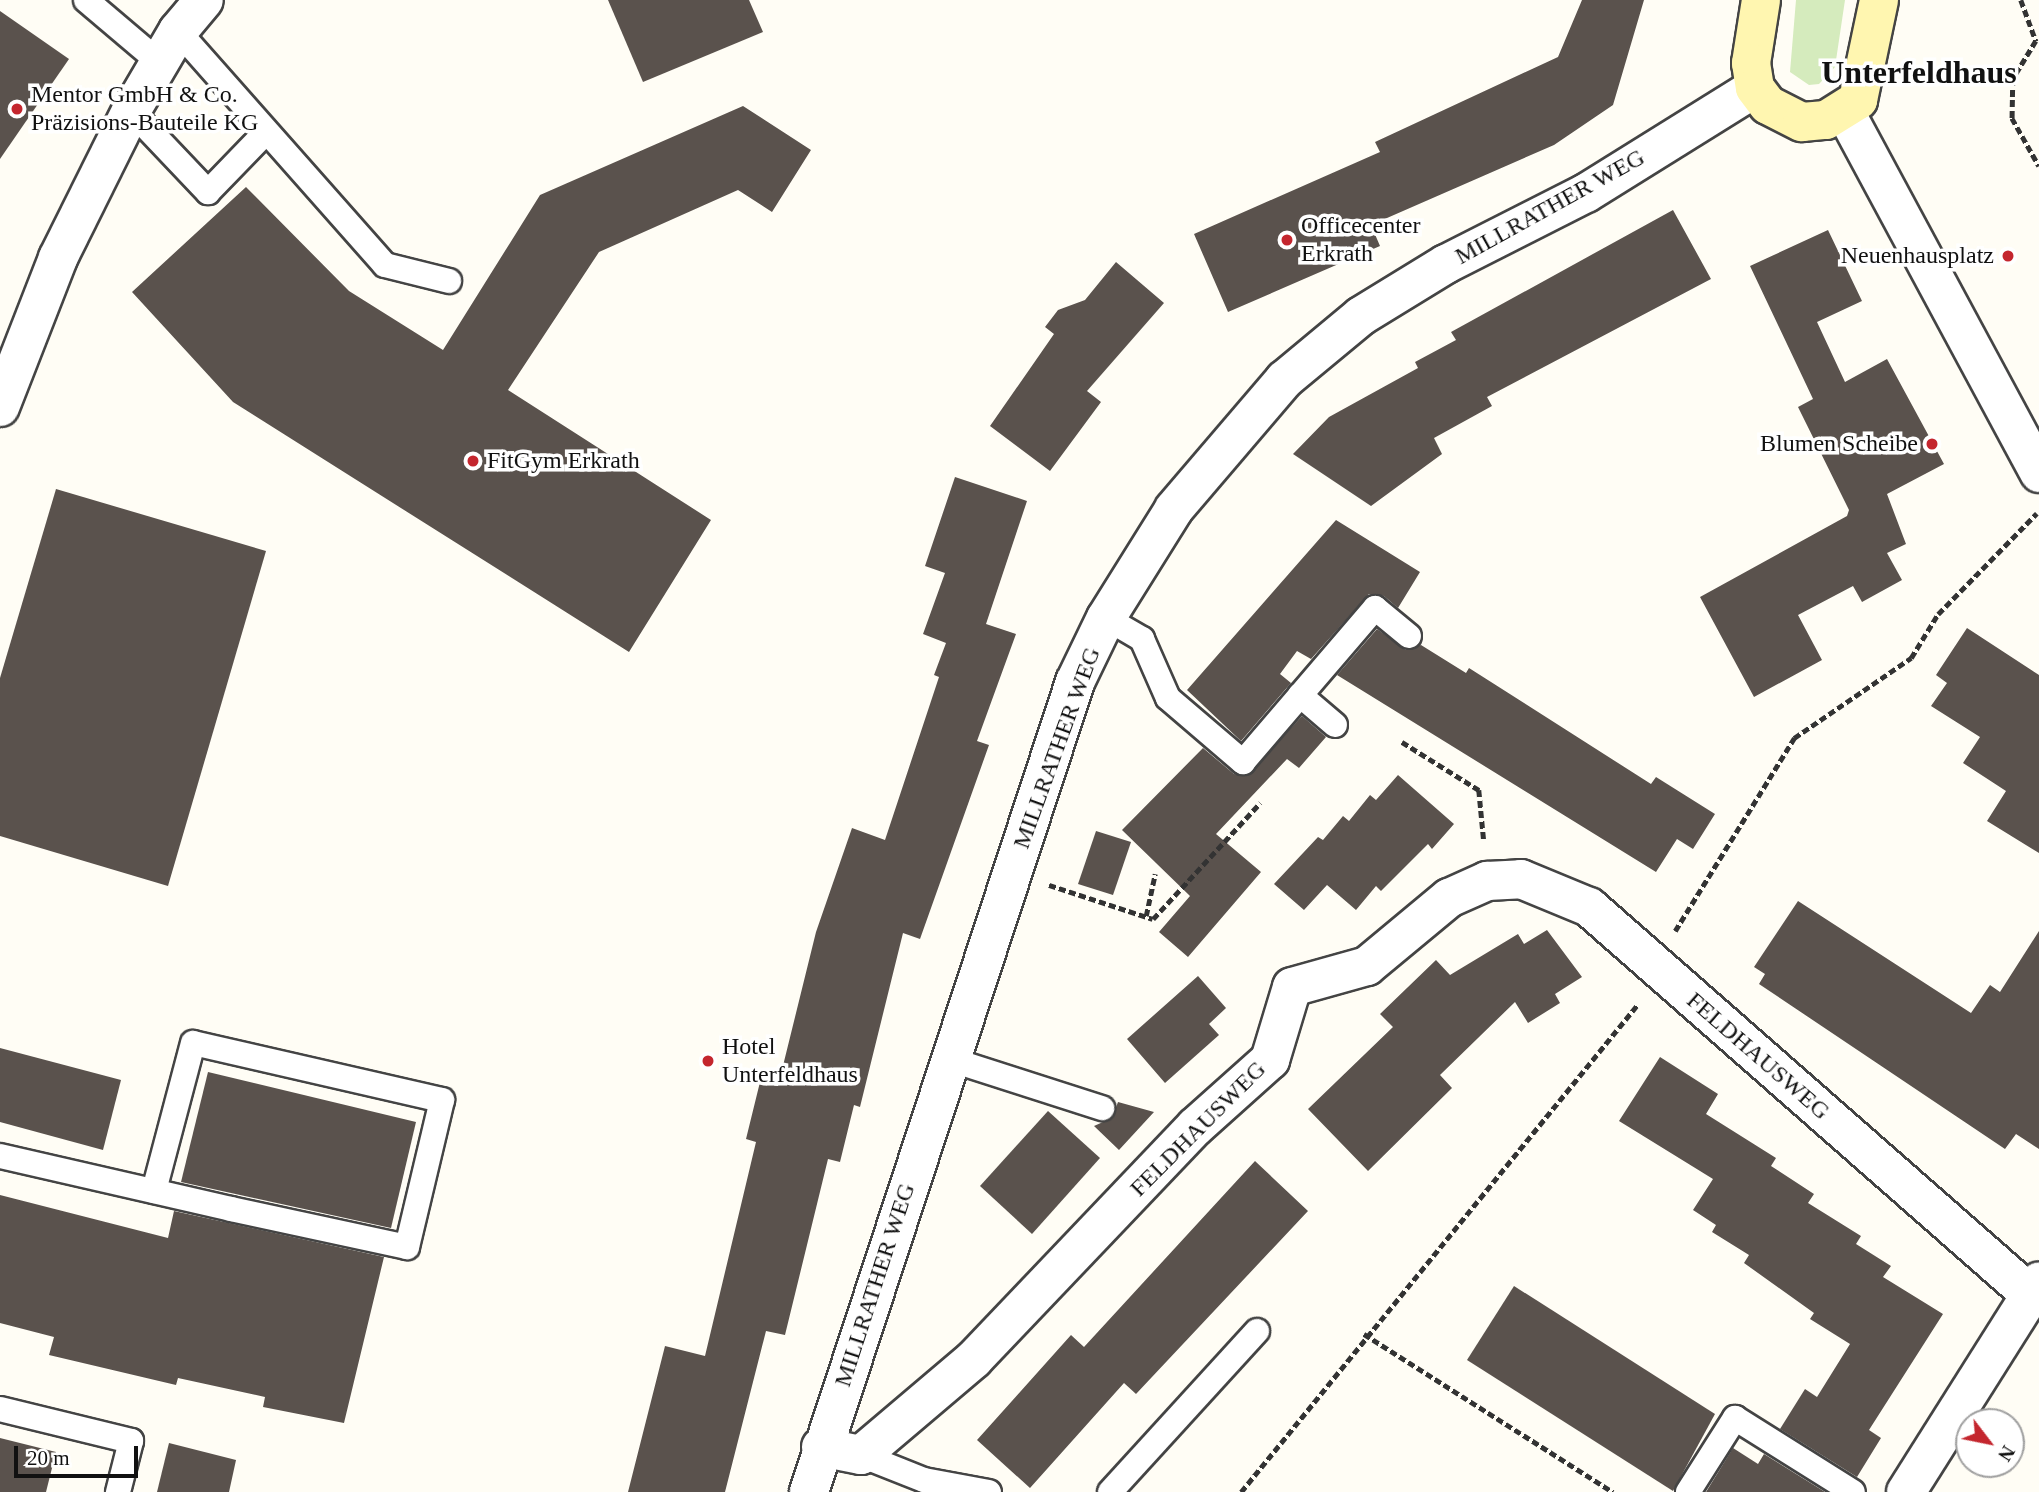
<!DOCTYPE html>
<meta charset="utf-8">
<style>
body{margin:0}
#map{position:relative;width:2039px;height:1492px;overflow:hidden;background:#fffdf5;font-family:"Times New Roman",serif}
div>[style]{position:absolute}
.green>*{inset:0;background:#d5ebbd}
.building>*{inset:0;background:#5a524d}
.path>*{height:4.5px;margin-top:-2.25px;transform-origin:0;background:repeating-linear-gradient(90deg,#333 0 7px,transparent 0 10.5px)}
.roads{filter:drop-shadow(2px 0 #444) drop-shadow(-2px 0 #444) drop-shadow(0 2px #444) drop-shadow(0 -2px #444)}
.lane>*{height:24px;margin:-12px;padding:0 12px;transform-origin:12px;border-radius:12px;background:#fff}
.street>*{height:38px;margin:-19px;padding:0 19px;transform-origin:19px;border-radius:19px;background:#fff}
.secondary>*{height:38px;margin:-19px;padding:0 19px;transform-origin:19px;border-radius:19px;background:#fff6b0}
.dots>*{width:19px;height:19px;translate:-50% -50%;box-sizing:border-box;border:4px solid #fff;border-radius:50%}
span{translate:-50% -50%;white-space:nowrap;text-align:center;line-height:1.15;-webkit-text-stroke:7px #fff;paint-order:stroke}
.poi-label{font-size:24px;color:#111}
.left{translate:0 -50%;text-align:left}
.right{translate:-100% -50%;text-align:right}
.street-label{font-size:24px;color:#111}
.district-label{font-size:32px;color:#111;font-weight:700}
.north{position:absolute;left:1955px;top:1408px;width:70px;height:70px;box-sizing:border-box;background:#fff;border:2px solid #a0a0a0;border-radius:50%;rotate:122deg;font-size:19px;font-weight:700;line-height:28px;text-align:center;color:#111}
.north::after{content:'';display:block;margin:auto;width:24px;height:32px;background:#c4262e;clip-path:polygon(50% 0,100% 100%,50% 72%,0 100%)}
.scale{position:absolute;left:14px;top:1446px;width:124px;height:32px;box-sizing:border-box;border:4px solid #111;border-top:0;padding-left:9px;font-size:21px;line-height:24px;white-space:nowrap;color:#111;-webkit-text-stroke:5px #fff;paint-order:stroke}
</style>
<div id="map">
<div class="green">
<i style="clip-path:polygon(1796px 0,1845px 0,1835px 67px,1819px 84px,1809px 85px,1790px 72px)"></i>
</div>
<div class="building">
<i style="clip-path:polygon(608px 0,749px 0,763px 32px,643px 82px)"></i>
<i style="clip-path:polygon(1582px 0,1644px 0,1613px 105px,1554px 145px,1371px 225px,1380px 246px,1228px 312px,1194px 234px,1380px 152px,1375px 142px,1558px 57px)"></i>
<i style="clip-path:polygon(0 11px,69px 59px,0 159px)"></i>
<i style="clip-path:polygon(743px 106px,811px 150px,772px 212px,738px 190px,599px 252px,508px 390px,711px 520px,629px 652px,233px 402px,132px 292px,246px 187px,349px 291px,443px 350px,540px 195px)"></i>
<i style="clip-path:polygon(1673px 210px,1711px 279px,1487px 397px,1492px 406px,1434px 438px,1442px 454px,1371px 506px,1293px 454px,1329px 417px,1418px 368px,1415px 362px,1456px 340px,1451px 332px)"></i>
<i style="clip-path:polygon(1828px 230px,1862px 301px,1817px 322px,1845px 382px,1887px 359px,1944px 464px,1887px 494px,1906px 544px,1887px 553px,1902px 580px,1862px 602px,1853px 586px,1798px 615px,1822px 660px,1754px 697px,1700px 597px,1847px 516px,1849px 510px,1798px 407px,1813px 399px,1750px 266px)"></i>
<i style="clip-path:polygon(1116px 262px,1164px 303px,1087px 391px,1101px 402px,1050px 471px,990px 426px,1054px 334px,1045px 327px,1058px 310px,1085px 300px)"></i>
<i style="clip-path:polygon(955px 477px,1027px 501px,986px 624px,1016px 634px,977px 741px,989px 745px,920px 939px,903px 933px,860px 1107px,854px 1105px,840px 1162px,828px 1159px,785px 1335px,766px 1331px,725px 1492px,628px 1492px,665px 1346px,705px 1356px,756px 1142px,746px 1139px,760px 1082px,778px 1086px,816px 932px,852px 828px,885px 840px,939px 677px,934px 675px,946px 643px,923px 634px,945px 573px,925px 566px)"></i>
<i style="clip-path:polygon(56px 489px,266px 551px,168px 886px,0 836px,0 678px)"></i>
<i style="clip-path:polygon(1336px 520px,1420px 572px,1398px 608px,1384px 596px,1369px 594px,1311px 659px,1297px 651px,1280px 674px,1291px 683px,1241px 741px,1187px 690px)"></i>
<i style="clip-path:polygon(1967px 628px,2039px 675px,2039px 853px,1987px 821px,2006px 791px,1963px 763px,1980px 737px,1931px 706px,1947px 683px,1936px 675px)"></i>
<i style="clip-path:polygon(1377px 629px,1406px 650px,1421px 645px,1466px 673px,1469px 668px,1651px 784px,1656px 777px,1715px 814px,1693px 849px,1677px 839px,1656px 872px,1337px 675px)"></i>
<i style="clip-path:polygon(1302px 716px,1326px 737px,1299px 768px,1287px 759px,1216px 834px,1261px 872px,1188px 957px,1159px 932px,1190px 896px,1122px 830px,1203px 748px,1234px 774px,1247px 776px)"></i>
<i style="clip-path:polygon(1398px 775px,1454px 824px,1432px 849px,1428px 844px,1381px 891px,1376px 886px,1356px 910px,1327px 885px,1304px 910px,1274px 884px,1318px 837px,1323px 840px,1343px 816px,1349px 821px,1370px 795px,1376px 800px)"></i>
<i style="clip-path:polygon(1096px 831px,1131px 842px,1113px 895px,1078px 884px)"></i>
<i style="clip-path:polygon(1798px 901px,1971px 1013px,1990px 985px,2000px 992px,2039px 931px,2039px 1149px,2016px 1134px,2005px 1149px,1759px 984px,1765px 974px,1754px 967px)"></i>
<i style="clip-path:polygon(1547px 930px,1582px 977px,1555px 994px,1560px 1003px,1528px 1023px,1515px 1002px,1440px 1075px,1452px 1088px,1368px 1171px,1308px 1109px,1393px 1027px,1380px 1014px,1436px 960px,1450px 975px,1518px 934px,1524px 944px)"></i>
<i style="clip-path:polygon(1198px 976px,1226px 1008px,1209px 1024px,1219px 1035px,1165px 1083px,1127px 1039px)"></i>
<i style="clip-path:polygon(0 1048px,121px 1080px,103px 1150px,0 1122px)"></i>
<i style="clip-path:polygon(1660px 1057px,1718px 1094px,1706px 1114px,1776px 1158px,1771px 1166px,1814px 1194px,1808px 1203px,1861px 1236px,1856px 1244px,1891px 1266px,1883px 1277px,1943px 1314px,1869px 1430px,1881px 1438px,1857px 1477px,1780px 1429px,1805px 1389px,1817px 1397px,1850px 1344px,1810px 1319px,1814px 1313px,1744px 1263px,1749px 1255px,1712px 1232px,1716px 1225px,1693px 1210px,1713px 1179px,1619px 1121px)"></i>
<i style="clip-path:polygon(208px 1072px,416px 1122px,391px 1228px,181px 1182px)"></i>
<i style="clip-path:polygon(1118px 1102px,1154px 1112px,1119px 1150px,1094px 1126px,1112px 1118px)"></i>
<i style="clip-path:polygon(1048px 1111px,1100px 1158px,1032px 1234px,980px 1186px)"></i>
<i style="clip-path:polygon(1255px 1161px,1308px 1211px,1136px 1394px,1124px 1383px,1030px 1488px,977px 1440px,1071px 1335px,1084px 1347px)"></i>
<i style="clip-path:polygon(0 1195px,168px 1238px,174px 1211px,384px 1257px,344px 1423px,263px 1407px,265px 1397px,178px 1378px,176px 1385px,49px 1355px,54px 1337px,0 1323px)"></i>
<i style="clip-path:polygon(1514px 1286px,1715px 1414px,1673px 1491px,1467px 1360px)"></i>
<i style="clip-path:polygon(0 1438px,56px 1452px,46px 1492px,0 1492px)"></i>
<i style="clip-path:polygon(169px 1443px,236px 1460px,229px 1492px,157px 1492px)"></i>
<i style="clip-path:polygon(1733px 1448px,1758px 1464px,1764px 1454px,1825px 1492px,1706px 1492px)"></i>
</div>
<div class="path">
<i style="left:2021px;top:0;width:44px;rotate:69.9deg"></i>
<i style="left:2036px;top:41px;width:44px;rotate:121.2deg"></i>
<i style="left:2013px;top:79px;width:39px;rotate:91deg"></i>
<i style="left:2012px;top:118px;width:55px;rotate:60.6deg"></i>
<i style="left:1402px;top:742px;width:91px;rotate:31.9deg"></i>
<i style="left:1479px;top:790px;width:52px;rotate:84.5deg"></i>
<i style="left:1049px;top:885px;width:109px;rotate:18.1deg"></i>
<i style="left:1153px;top:919px;width:158px;rotate:-47.3deg"></i>
<i style="left:1146px;top:916px;width:43px;rotate:-77.9deg"></i>
<i style="left:1675px;top:931px;width:227px;rotate:-58.3deg"></i>
<i style="left:1794px;top:738px;width:142px;rotate:-34.4deg"></i>
<i style="left:1911px;top:658px;width:52px;rotate:-58.5deg"></i>
<i style="left:1938px;top:614px;width:141px;rotate:-45.6deg"></i>
<i style="left:1364px;top:1334px;width:295px;rotate:32.4deg"></i>
<i style="left:1241px;top:1492px;width:629px;rotate:-50.87deg"></i>
</div>
<div class="roads">
<div class="lane">
<i style="left:86px;top:0;width:96px;rotate:40.3deg"></i>
<i style="left:178px;top:31px;width:312px;rotate:48.5deg"></i>
<i style="left:385px;top:265px;width:66px;rotate:14deg"></i>
<i style="left:131px;top:111px;width:112px;rotate:46.5deg"></i>
<i style="left:208px;top:192px;width:83px;rotate:-46deg"></i>
<i style="left:1106px;top:618px;width:42px;rotate:30.3deg"></i>
<i style="left:1142px;top:639px;width:64px;rotate:66.2deg"></i>
<i style="left:1168px;top:698px;width:99px;rotate:40.5deg"></i>
<i style="left:1243px;top:762px;width:203px;rotate:-49.4deg"></i>
<i style="left:1375px;top:608px;width:44px;rotate:39.5deg"></i>
<i style="left:1300px;top:695px;width:46px;rotate:40.6deg"></i>
<i style="left:949px;top:1059px;width:161px;rotate:17.8deg"></i>
<i style="left:0;top:1156px;width:237px;rotate:12.9deg"></i>
<i style="left:231px;top:1209px;width:180px;rotate:12.2deg"></i>
<i style="left:407px;top:1247px;width:151px;rotate:-76.6deg"></i>
<i style="left:442px;top:1100px;width:255px;rotate:-167.1deg"></i>
<i style="left:193px;top:1043px;width:153px;rotate:104.8deg"></i>
<i style="left:0;top:1409px;width:135px;rotate:13.7deg"></i>
<i style="left:131px;top:1441px;width:53px;rotate:104.3deg"></i>
<i style="left:861px;top:1455px;width:68px;rotate:21.6deg"></i>
<i style="left:924px;top:1480px;width:66px;rotate:10.5deg"></i>
<i style="left:1110px;top:1492px;width:218px;rotate:-47.6deg"></i>
<i style="left:1688px;top:1492px;width:88px;rotate:-57.6deg"></i>
<i style="left:1735px;top:1418px;width:139px;rotate:32.1deg"></i>
</div>
<div class="street">
<i style="left:1845px;top:112px;width:410px;rotate:61.7deg"></i>
<i style="left:0;top:407px;width:160px;rotate:-68.7deg"></i>
<i style="left:58px;top:258px;width:164px;rotate:-63.6deg"></i>
<i style="left:131px;top:111px;width:93px;rotate:-59.6deg"></i>
<i style="left:178px;top:31px;width:40px;rotate:-50deg"></i>
<i style="left:821px;top:1447px;width:41px;rotate:11.3deg"></i>
<i style="left:861px;top:1455px;width:148px;rotate:-40.3deg"></i>
<i style="left:974px;top:1359px;width:320px;rotate:-46.4deg"></i>
<i style="left:1195px;top:1127px;width:101px;rotate:-41.8deg"></i>
<i style="left:1270px;top:1060px;width:76px;rotate:-73.2deg"></i>
<i style="left:1292px;top:987px;width:78px;rotate:-15.6deg"></i>
<i style="left:1367px;top:966px;width:107px;rotate:-39.7deg"></i>
<i style="left:1449px;top:898px;width:42px;rotate:-24.1deg"></i>
<i style="left:1487px;top:881px;width:34px;rotate:-3deg"></i>
<i style="left:1521px;top:879px;width:74px;rotate:22.4deg"></i>
<i style="left:1589px;top:907px;width:588px;rotate:41.28deg"></i>
<i style="left:809px;top:1492px;width:853px;rotate:-71.82deg"></i>
<i style="left:1075px;top:682px;width:71px;rotate:-64.2deg"></i>
<i style="left:1106px;top:618px;width:128px;rotate:-58deg"></i>
<i style="left:1174px;top:509px;width:170px;rotate:-49.5deg"></i>
<i style="left:1284px;top:380px;width:100px;rotate:-39.7deg"></i>
<i style="left:1361px;top:316px;width:100px;rotate:-31.5deg"></i>
<i style="left:1446px;top:264px;width:157px;rotate:-26.9deg"></i>
<i style="left:1586px;top:193px;width:199px;rotate:-31.9deg"></i>
<i style="left:1906px;top:1492px;width:249px;rotate:-57.7deg"></i>
</div>
<div class="secondary">
<i style="left:1761px;top:0;width:64px;rotate:99deg"></i>
<i style="left:1751px;top:63px;width:25px;rotate:81deg"></i>
<i style="left:1755px;top:88px;width:21px;rotate:53deg"></i>
<i style="left:1768px;top:105px;width:38px;rotate:27deg"></i>
<i style="left:1802px;top:122px;width:24px;rotate:-5deg"></i>
<i style="left:1826px;top:120px;width:38px;rotate:-32deg"></i>
<i style="left:1858px;top:100px;width:102px;rotate:-78.1deg"></i>
</div>
</div>
<div class="dots">
<i style="left:17px;top:109px;background:#c4262e"></i>
<i style="left:1287px;top:240px;background:#c4262e"></i>
<i style="left:2008px;top:256px;background:#c4262e"></i>
<i style="left:1932px;top:444px;background:#c4262e"></i>
<i style="left:473px;top:461px;background:#c4262e"></i>
<i style="left:708px;top:1061px;background:#c4262e"></i>
</div>
<div class="poi-label">
<span class="left" style="left:31px;top:109px">Mentor GmbH &amp; Co.<br>Präzisions-Bauteile KG</span>
<span class="left" style="left:1301px;top:240px">Officecenter<br>Erkrath</span>
<span class="right" style="left:1994px;top:256px">Neuenhausplatz</span>
<span class="right" style="left:1918px;top:444px">Blumen Scheibe</span>
<span class="left" style="left:487px;top:461px">FitGym Erkrath</span>
<span class="left" style="left:722px;top:1061px">Hotel<br>Unterfeldhaus</span>
</div>
<div class="street-label">
<span style="left:1550px;top:207px;rotate:-29deg">MILLRATHER WEG</span>
<span style="left:1057px;top:748px;rotate:-70deg">MILLRATHER WEG</span>
<span style="left:1758px;top:1056px;rotate:41deg">FELDHAUSWEG</span>
<span style="left:1198px;top:1129px;rotate:-45deg">FELDHAUSWEG</span>
<span style="left:875px;top:1285px;rotate:-72deg">MILLRATHER WEG</span>
</div>
<div class="district-label">
<span style="left:1919px;top:72px">Unterfeldhaus</span>
</div>
<div class="north">N</div>
<div class="scale">20 m</div>
</div>
